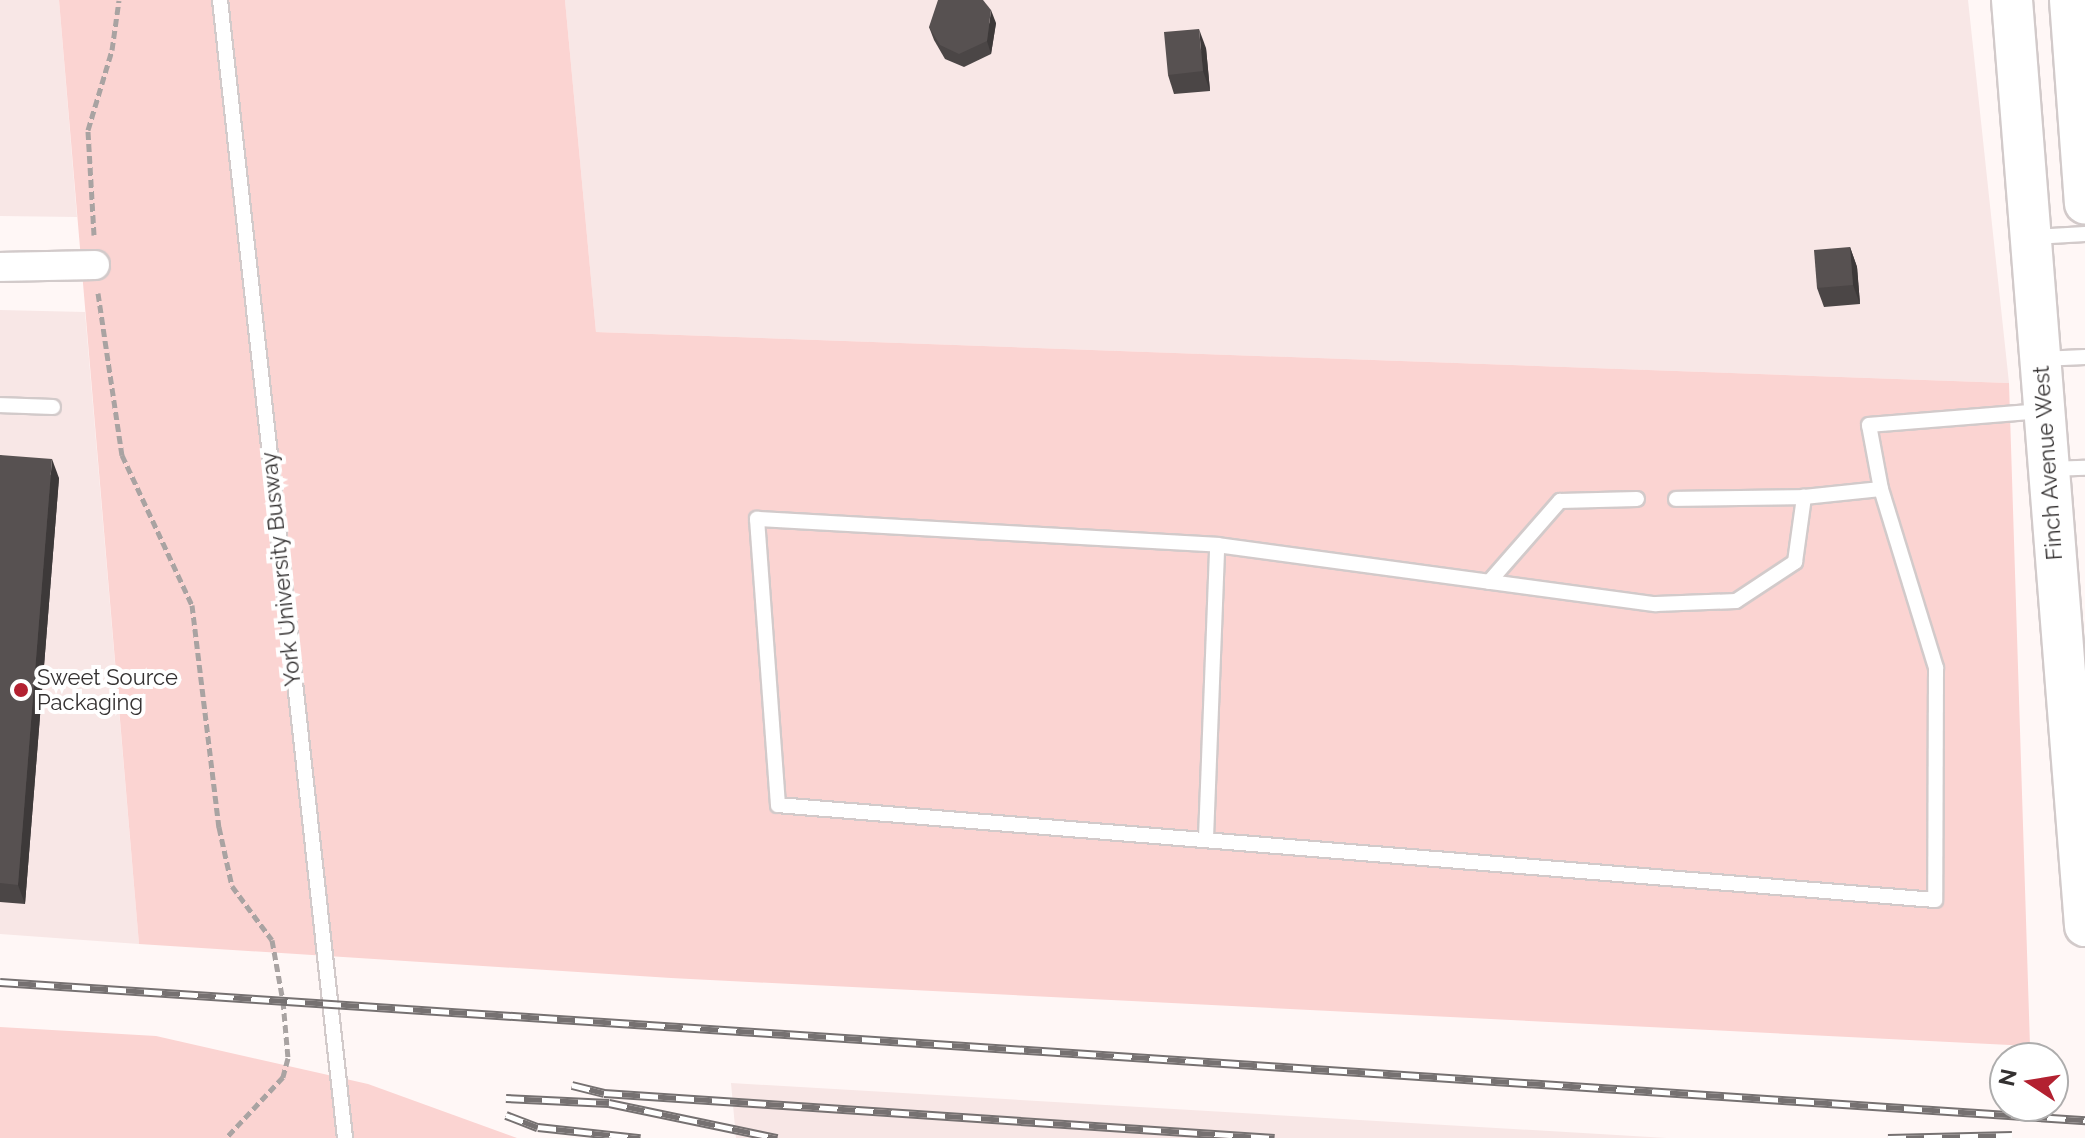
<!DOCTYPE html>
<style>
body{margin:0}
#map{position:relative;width:2085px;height:1138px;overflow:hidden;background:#fff7f6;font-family:Raleway,sans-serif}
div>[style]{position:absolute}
.built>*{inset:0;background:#f8e7e6}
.green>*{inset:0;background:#fbd4d2}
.path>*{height:5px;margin-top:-2.5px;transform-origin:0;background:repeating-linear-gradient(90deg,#a9a3a2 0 8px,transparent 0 12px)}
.roads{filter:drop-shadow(2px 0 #d2caca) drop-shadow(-2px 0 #d2caca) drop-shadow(0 2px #d2caca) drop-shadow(0 -2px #d2caca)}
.lane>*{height:14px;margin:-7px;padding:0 7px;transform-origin:7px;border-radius:7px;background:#fff}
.street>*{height:28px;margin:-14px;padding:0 14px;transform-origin:14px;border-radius:14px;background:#fff}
.secondary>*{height:40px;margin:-20px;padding:0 20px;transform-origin:20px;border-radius:20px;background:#fff}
.rail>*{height:9px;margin-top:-4.5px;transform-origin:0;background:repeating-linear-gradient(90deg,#fff 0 18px,#767171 0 36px);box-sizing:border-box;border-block:2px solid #767171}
.wall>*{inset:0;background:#4b4646}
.shaded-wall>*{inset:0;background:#3d3939}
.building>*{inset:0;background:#575151}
.dots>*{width:22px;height:22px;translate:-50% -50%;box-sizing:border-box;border:4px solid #fff;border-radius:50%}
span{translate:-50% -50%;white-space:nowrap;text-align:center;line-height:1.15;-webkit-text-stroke:8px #fff;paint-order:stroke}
.street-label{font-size:22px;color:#343131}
.poi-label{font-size:22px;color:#343131}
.left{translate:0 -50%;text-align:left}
.north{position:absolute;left:1989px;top:1042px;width:80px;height:80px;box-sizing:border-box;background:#fff;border:2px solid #aeadad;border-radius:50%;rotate:282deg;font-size:22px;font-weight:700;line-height:32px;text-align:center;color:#343131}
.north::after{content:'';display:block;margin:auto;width:28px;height:36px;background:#b32131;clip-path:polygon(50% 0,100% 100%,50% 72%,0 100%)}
</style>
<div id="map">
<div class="built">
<i style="clip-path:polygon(0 0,59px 0,77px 217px,0 216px)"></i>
<i style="clip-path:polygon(565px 0,1968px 0,2009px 383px,596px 332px)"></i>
<i style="clip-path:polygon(0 310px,85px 312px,139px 944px,0 934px)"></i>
<i style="clip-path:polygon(731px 1083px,1667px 1138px,736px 1138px)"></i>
</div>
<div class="green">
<i style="clip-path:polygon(59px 0,565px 0,596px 332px,2009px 383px,2030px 1046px,671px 978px,139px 944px)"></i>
<i style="clip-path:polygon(0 1027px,156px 1036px,368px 1084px,517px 1138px,0 1138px)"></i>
</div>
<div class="path">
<i style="left:94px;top:235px;width:105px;rotate:-93.3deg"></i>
<i style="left:88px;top:130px;width:84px;rotate:-73.3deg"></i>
<i style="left:112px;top:50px;width:50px;rotate:-82deg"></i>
<i style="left:98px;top:293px;width:164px;rotate:81.6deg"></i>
<i style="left:122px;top:455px;width:166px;rotate:65deg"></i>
<i style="left:192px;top:605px;width:224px;rotate:83.1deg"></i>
<i style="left:219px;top:827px;width:60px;rotate:77.6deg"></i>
<i style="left:232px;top:886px;width:67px;rotate:53.5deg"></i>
<i style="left:272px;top:940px;width:62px;rotate:79.8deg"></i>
<i style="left:283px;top:1001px;width:57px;rotate:85deg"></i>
<i style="left:288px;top:1058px;width:20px;rotate:105deg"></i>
<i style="left:283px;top:1077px;width:83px;rotate:133.1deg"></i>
</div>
<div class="roads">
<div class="lane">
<i style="left:220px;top:0;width:1145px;rotate:83.73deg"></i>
<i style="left:2034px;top:237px;width:51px;rotate:-3.4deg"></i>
<i style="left:2041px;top:359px;width:44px;rotate:-2.6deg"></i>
<i style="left:0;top:405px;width:53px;rotate:2.2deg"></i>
<i style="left:2049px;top:469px;width:36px;rotate:-2deg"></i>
<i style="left:1881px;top:489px;width:187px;rotate:72.9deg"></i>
<i style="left:1936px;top:668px;width:232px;rotate:90.2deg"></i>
<i style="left:1935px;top:900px;width:1161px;rotate:-175.31deg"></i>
<i style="left:778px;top:805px;width:287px;rotate:-94.2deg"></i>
<i style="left:757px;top:519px;width:461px;rotate:3.2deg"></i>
<i style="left:1217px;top:545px;width:443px;rotate:7.7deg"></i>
<i style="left:1656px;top:604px;width:80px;rotate:-2.1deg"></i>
<i style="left:1736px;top:601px;width:71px;rotate:-33.5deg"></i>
<i style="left:1795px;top:562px;width:66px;rotate:-82.1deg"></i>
<i style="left:1804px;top:497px;width:77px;rotate:-5.9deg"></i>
<i style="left:1881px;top:489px;width:65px;rotate:-100.6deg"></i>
<i style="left:1869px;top:425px;width:176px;rotate:-4.6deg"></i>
<i style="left:1676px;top:499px;width:128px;rotate:-0.9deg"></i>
<i style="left:1489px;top:582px;width:108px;rotate:-48.8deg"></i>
<i style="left:1560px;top:501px;width:77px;rotate:-1.5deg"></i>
<i style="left:1206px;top:838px;width:293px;rotate:-87.8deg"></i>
</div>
<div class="street">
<i style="left:0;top:267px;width:95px;rotate:-1.2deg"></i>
</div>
<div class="secondary">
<i style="left:2012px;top:0;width:929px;rotate:85.49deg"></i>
<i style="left:2070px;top:0;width:204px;rotate:85.8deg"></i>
</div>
</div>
<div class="rail">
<i style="left:0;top:982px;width:2090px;rotate:3.79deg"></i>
<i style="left:572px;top:1085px;width:33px;rotate:14deg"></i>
<i style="left:604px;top:1093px;width:672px;rotate:3.84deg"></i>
<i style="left:506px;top:1098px;width:103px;rotate:2.8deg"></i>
<i style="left:609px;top:1103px;width:172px;rotate:11.8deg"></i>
<i style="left:506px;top:1115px;width:34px;rotate:21deg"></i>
<i style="left:538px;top:1127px;width:103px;rotate:6.2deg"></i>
<i style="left:1888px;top:1138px;width:124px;rotate:-1.4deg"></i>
</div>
<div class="wall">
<i style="clip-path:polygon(996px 23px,991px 54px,964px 67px,945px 59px,934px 40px,929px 27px)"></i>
<i style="clip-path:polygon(1206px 48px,1210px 91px,1174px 94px,1168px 75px)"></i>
<i style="clip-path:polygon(1850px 247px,1857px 267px,1860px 304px,1824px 307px,1817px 288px)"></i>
<i style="clip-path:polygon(0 455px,59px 478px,25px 904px,0 902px)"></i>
</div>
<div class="shaded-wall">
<i style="clip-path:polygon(991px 10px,996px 23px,991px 54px,987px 41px)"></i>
<i style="clip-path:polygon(1199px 29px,1206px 48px,1210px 91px,1203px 71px)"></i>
<i style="clip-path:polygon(1850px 247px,1857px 267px,1860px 304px,1853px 285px)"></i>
<i style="clip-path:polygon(52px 459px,59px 478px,25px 904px,18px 885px)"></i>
</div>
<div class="building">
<i style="clip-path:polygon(938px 0,983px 0,991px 10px,987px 41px,959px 54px,940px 45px,929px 27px)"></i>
<i style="clip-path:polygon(1199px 29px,1203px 71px,1168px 75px,1164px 32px)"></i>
<i style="clip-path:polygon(1850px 247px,1853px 285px,1817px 288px,1814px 250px)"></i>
<i style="clip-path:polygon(0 455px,52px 459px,18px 885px,0 883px)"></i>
</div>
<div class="dots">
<i style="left:21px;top:690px;background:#b32131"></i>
</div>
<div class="street-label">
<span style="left:2048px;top:463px;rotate:-94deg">Finch Avenue West</span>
<span style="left:281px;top:569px;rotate:-96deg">York University Busway</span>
</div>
<div class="poi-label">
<span class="left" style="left:37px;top:690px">Sweet Source<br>Packaging</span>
</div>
<div class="north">N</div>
</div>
